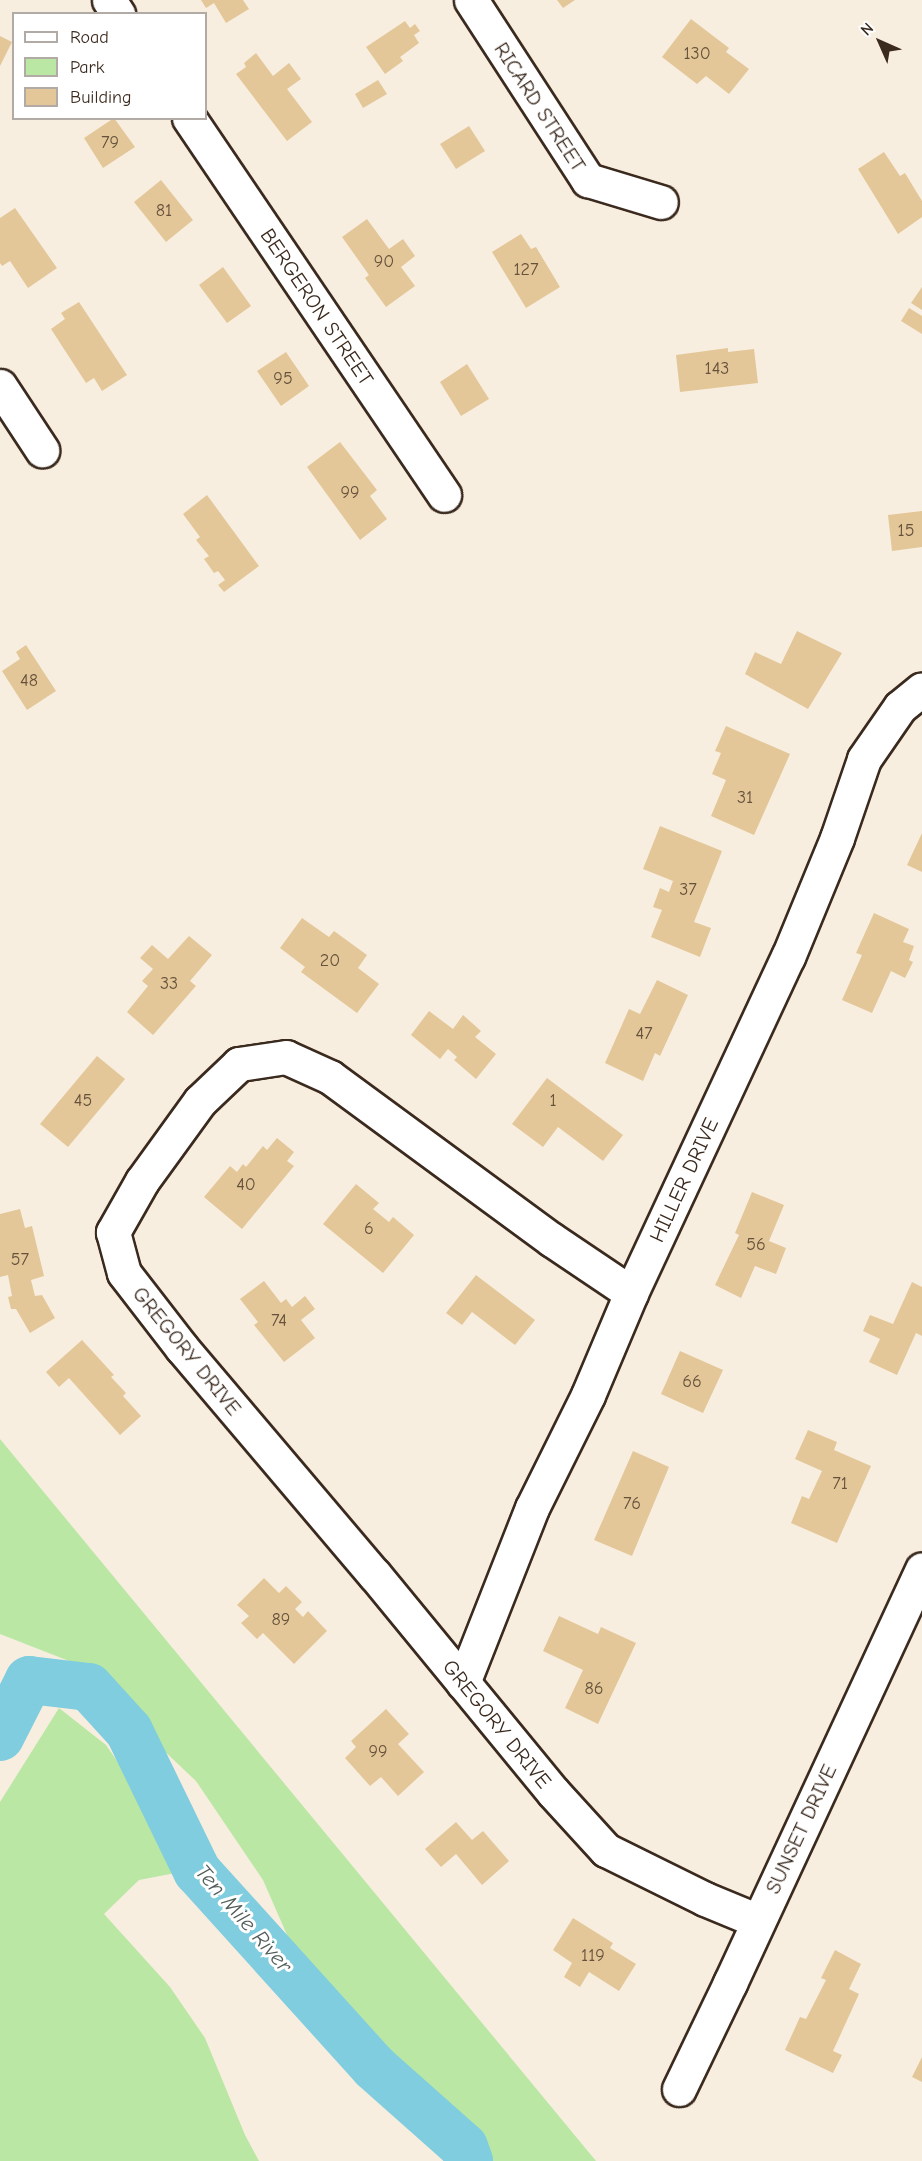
<!DOCTYPE html>
<style>
body{margin:0}
#map{position:relative;width:922px;height:2161px;overflow:hidden;background:#f7eee0;font-family:"Comic Neue",sans-serif}
div>[style]{position:absolute}
.green>*{inset:0;background:#bae7a4}
.river>*{height:48px;margin:-24px;padding:0 24px;transform-origin:24px;border-radius:24px;background:#80cddf}
.building>*{inset:0;background:#e4c798}
.roads{filter:drop-shadow(2px 0 #3b2a1e) drop-shadow(-2px 0 #3b2a1e) drop-shadow(0 2px #3b2a1e) drop-shadow(0 -2px #3b2a1e)}
.minor>*{height:33px;margin:-16.5px;padding:0 16.5px;transform-origin:16.5px;border-radius:16.5px;background:#fff}
span{translate:-50% -50%;white-space:nowrap;text-align:center;line-height:1.15;-webkit-text-stroke:6px #fff;paint-order:stroke}
.number-label{font-size:18px;color:#65513c}
.number-label span{-webkit-text-stroke-width:0}
.street-label{font-size:21px;color:#3b2a1e}
.water-label{font-size:22px;color:#505b58;font-style:italic}
.legend{position:absolute;left:12px;top:12px;width:195px;height:108px;box-sizing:border-box;background:#fff;border:2px solid #b1aaa5;margin:0;padding:8px 10px;list-style:none;font-size:18px;color:#3b2a1e}
.legend li{display:flex;align-items:center;gap:12px;height:30px}
.legend b{width:30px;border:2px solid #b1aaa5}
.north{position:absolute;left:850px;top:12px;width:60px;height:60px;-webkit-text-stroke:4px #fff;paint-order:stroke;rotate:315deg;font-size:16px;font-weight:700;line-height:24px;text-align:center;color:#3b2a1e}
.north::after{content:'';display:block;margin:auto;width:21px;height:27px;background:#3b2a1e;clip-path:polygon(50% 0,100% 100%,50% 72%,0 100%)}
</style>
<div id="map">
<div class="green">
<i style="clip-path:polygon(0 1439px,596px 2161px,486px 2161px,444px 2106px,305px 1976px,263px 1880px,196px 1781px,69px 1661px,0 1634px)"></i>
<i style="clip-path:polygon(59px 1708px,106px 1745px,166px 1832px,186px 1871px,139px 1880px,104px 1914px,170px 1987px,205px 2038px,245px 2135px,259px 2161px,0 2161px,0 1802px)"></i>
</div>
<div class="river">
<i style="left:0;top:1737px;width:64px;rotate:-63deg"></i>
<i style="left:29px;top:1680px;width:60px;rotate:6.7deg"></i>
<i style="left:89px;top:1687px;width:59px;rotate:47.7deg"></i>
<i style="left:129px;top:1731px;width:156px;rotate:64.1deg"></i>
<i style="left:197px;top:1871px;width:264px;rotate:47.9deg"></i>
<i style="left:374px;top:2067px;width:120px;rotate:41.6deg"></i>
<i style="left:464px;top:2147px;width:15px;rotate:70deg"></i>
</div>
<div class="building">
<i style="clip-path:polygon(201px 0,243px 0,249px 9px,226px 23px,214px 3px,206px 8px)"></i>
<i style="clip-path:polygon(557px 0,575px 0,563px 8px)"></i>
<i style="clip-path:polygon(691px 19px,729px 48px,726px 52px,749px 69px,729px 94px,706px 76px,697px 84px,662px 57px)"></i>
<i style="clip-path:polygon(405px 21px,410px 28px,415px 24px,420px 31px,414px 35px,419px 43px,400px 57px,403px 61px,385px 74px,366px 47px)"></i>
<i style="clip-path:polygon(0 36px,12px 42px,0 66px)"></i>
<i style="clip-path:polygon(256px 53px,273px 76px,289px 63px,301px 79px,287px 89px,312px 122px,287px 141px,236px 74px,246px 67px,244px 63px)"></i>
<i style="clip-path:polygon(378px 80px,387px 94px,363px 108px,355px 94px)"></i>
<i style="clip-path:polygon(114px 118px,135px 147px,103px 168px,84px 138px)"></i>
<i style="clip-path:polygon(469px 126px,485px 151px,456px 169px,440px 144px)"></i>
<i style="clip-path:polygon(884px 152px,900px 176px,905px 173px,922px 201px,922px 217px,898px 234px,858px 169px)"></i>
<i style="clip-path:polygon(161px 180px,193px 220px,166px 242px,134px 202px)"></i>
<i style="clip-path:polygon(15px 208px,57px 268px,28px 288px,10px 261px,2px 266px,0 263px,0 218px)"></i>
<i style="clip-path:polygon(367px 219px,389px 249px,403px 239px,415px 256px,401px 267px,415px 286px,386px 307px,365px 278px,369px 275px,342px 237px)"></i>
<i style="clip-path:polygon(521px 234px,531px 249px,536px 247px,560px 287px,526px 308px,492px 252px)"></i>
<i style="clip-path:polygon(223px 267px,251px 306px,227px 323px,199px 285px)"></i>
<i style="clip-path:polygon(922px 287px,922px 310px,911px 303px)"></i>
<i style="clip-path:polygon(79px 302px,127px 375px,102px 391px,94px 378px,86px 383px,51px 329px,65px 319px,61px 313px)"></i>
<i style="clip-path:polygon(909px 308px,922px 316px,922px 334px,901px 321px)"></i>
<i style="clip-path:polygon(728px 348px,728px 352px,754px 349px,758px 383px,680px 392px,676px 355px)"></i>
<i style="clip-path:polygon(286px 352px,309px 386px,281px 406px,257px 371px)"></i>
<i style="clip-path:polygon(467px 364px,489px 399px,461px 416px,440px 382px)"></i>
<i style="clip-path:polygon(340px 442px,377px 490px,370px 496px,387px 519px,360px 540px,307px 467px)"></i>
<i style="clip-path:polygon(207px 495px,259px 566px,224px 592px,218px 585px,225px 580px,218px 571px,214px 573px,204px 559px,209px 556px,196px 540px,200px 537px,183px 514px)"></i>
<i style="clip-path:polygon(922px 511px,922px 547px,892px 551px,888px 515px)"></i>
<i style="clip-path:polygon(797px 631px,842px 653px,808px 709px,745px 674px,755px 652px,781px 664px)"></i>
<i style="clip-path:polygon(26px 645px,56px 691px,27px 710px,2px 671px,20px 659px,16px 652px)"></i>
<i style="clip-path:polygon(726px 726px,790px 754px,754px 835px,711px 816px,726px 780px,712px 774px,721px 753px,715px 751px)"></i>
<i style="clip-path:polygon(660px 826px,722px 851px,694px 922px,711px 928px,700px 957px,651px 937px,662px 910px,653px 907px,660px 888px,669px 892px,673px 881px,643px 869px)"></i>
<i style="clip-path:polygon(922px 833px,922px 872px,907px 865px)"></i>
<i style="clip-path:polygon(874px 913px,909px 929px,903px 942px,914px 946px,909px 960px,913px 962px,905px 978px,891px 971px,872px 1013px,842px 1000px,862px 955px,856px 953px)"></i>
<i style="clip-path:polygon(302px 918px,329px 937px,334px 931px,367px 955px,358px 968px,379px 984px,357px 1013px,301px 972px,305px 967px,280px 948px)"></i>
<i style="clip-path:polygon(189px 936px,212px 955px,190px 981px,196px 986px,153px 1035px,127px 1012px,148px 986px,142px 981px,153px 969px,140px 958px,152px 945px,168px 959px)"></i>
<i style="clip-path:polygon(657px 980px,688px 995px,660px 1056px,655px 1053px,643px 1081px,605px 1063px,629px 1009px,640px 1014px)"></i>
<i style="clip-path:polygon(429px 1011px,453px 1029px,463px 1015px,481px 1031px,475px 1037px,496px 1054px,476px 1079px,454px 1060px,457px 1057px,448px 1049px,440px 1059px,411px 1035px)"></i>
<i style="clip-path:polygon(97px 1056px,125px 1079px,68px 1147px,40px 1124px)"></i>
<i style="clip-path:polygon(547px 1078px,623px 1135px,603px 1161px,558px 1127px,543px 1147px,512px 1124px)"></i>
<i style="clip-path:polygon(277px 1138px,294px 1152px,287px 1161px,294px 1166px,242px 1229px,204px 1197px,230px 1166px,237px 1172px,243px 1164px,246px 1167px,263px 1146px,267px 1150px)"></i>
<i style="clip-path:polygon(356px 1184px,379px 1203px,373px 1209px,389px 1222px,393px 1217px,414px 1235px,383px 1273px,323px 1224px)"></i>
<i style="clip-path:polygon(752px 1192px,784px 1205px,769px 1241px,786px 1248px,776px 1274px,755px 1266px,741px 1298px,715px 1285px,739px 1235px,735px 1233px)"></i>
<i style="clip-path:polygon(20px 1209px,25px 1228px,32px 1226px,44px 1276px,31px 1280px,35px 1296px,42px 1295px,55px 1318px,30px 1333px,16px 1309px,11px 1309px,8px 1297px,12px 1296px,8px 1275px,0 1277px,0 1214px)"></i>
<i style="clip-path:polygon(476px 1275px,535px 1320px,515px 1345px,472px 1312px,462px 1325px,446px 1313px)"></i>
<i style="clip-path:polygon(264px 1281px,281px 1303px,286px 1299px,292px 1307px,305px 1296px,315px 1309px,301px 1320px,315px 1338px,284px 1362px,254px 1325px,258px 1322px,240px 1299px)"></i>
<i style="clip-path:polygon(912px 1282px,922px 1287px,922px 1336px,916px 1333px,897px 1375px,869px 1362px,880px 1339px,863px 1331px,870px 1315px,893px 1324px)"></i>
<i style="clip-path:polygon(82px 1340px,114px 1375px,111px 1377px,126px 1393px,123px 1396px,141px 1416px,120px 1435px,69px 1378px,59px 1387px,46px 1372px)"></i>
<i style="clip-path:polygon(680px 1351px,723px 1370px,703px 1413px,661px 1394px)"></i>
<i style="clip-path:polygon(808px 1430px,837px 1442px,834px 1450px,871px 1466px,837px 1543px,791px 1523px,802px 1496px,809px 1499px,822px 1471px,795px 1459px)"></i>
<i style="clip-path:polygon(633px 1451px,669px 1467px,632px 1556px,594px 1540px)"></i>
<i style="clip-path:polygon(264px 1578px,279px 1593px,286px 1586px,302px 1602px,295px 1609px,303px 1617px,308px 1611px,327px 1631px,294px 1664px,263px 1633px,257px 1639px,241px 1623px,249px 1616px,237px 1605px)"></i>
<i style="clip-path:polygon(559px 1616px,598px 1634px,601px 1627px,636px 1643px,598px 1724px,565px 1708px,583px 1670px,543px 1651px)"></i>
<i style="clip-path:polygon(386px 1709px,409px 1734px,398px 1744px,424px 1772px,398px 1796px,381px 1777px,370px 1786px,345px 1758px,356px 1747px,351px 1741px)"></i>
<i style="clip-path:polygon(456px 1822px,472px 1840px,483px 1831px,509px 1861px,482px 1885px,456px 1854px,441px 1867px,425px 1849px)"></i>
<i style="clip-path:polygon(573px 1918px,613px 1943px,610px 1948px,636px 1964px,619px 1991px,589px 1972px,580px 1987px,564px 1977px,572px 1963px,553px 1950px)"></i>
<i style="clip-path:polygon(835px 1950px,861px 1964px,849px 1989px,859px 1994px,833px 2051px,842px 2055px,833px 2073px,785px 2050px,800px 2017px,806px 2019px,826px 1980px,821px 1978px)"></i>
<i style="clip-path:polygon(922px 2057px,922px 2082px,912px 2077px)"></i>
</div>
<div class="roads">
<div class="minor">
<i style="left:109px;top:0;width:17px;rotate:57deg"></i>
<i style="left:471px;top:0;width:215px;rotate:57deg"></i>
<i style="left:588px;top:180px;width:76px;rotate:16.8deg"></i>
<i style="left:189px;top:118px;width:455px;rotate:55.9deg"></i>
<i style="left:0;top:386px;width:77px;rotate:56.7deg"></i>
<i style="left:631px;top:1293px;width:95px;rotate:-146.1deg"></i>
<i style="left:552px;top:1240px;width:275px;rotate:-143.7deg"></i>
<i style="left:330px;top:1077px;width:48px;rotate:-155.6deg"></i>
<i style="left:286px;top:1057px;width:48px;rotate:171.5deg"></i>
<i style="left:239px;top:1064px;width:54px;rotate:136.5deg"></i>
<i style="left:200px;top:1101px;width:99px;rotate:125.9deg"></i>
<i style="left:142px;top:1181px;width:59px;rotate:119.6deg"></i>
<i style="left:113px;top:1232px;width:42px;rotate:75deg"></i>
<i style="left:124px;top:1273px;width:95px;rotate:52.3deg"></i>
<i style="left:182px;top:1348px;width:297px;rotate:49.7deg"></i>
<i style="left:374px;top:1574px;width:282px;rotate:50.6deg"></i>
<i style="left:553px;top:1792px;width:79px;rotate:47.6deg"></i>
<i style="left:606px;top:1850px;width:110px;rotate:26.3deg"></i>
<i style="left:705px;top:1899px;width:57px;rotate:22.5deg"></i>
<i style="left:463px;top:1683px;width:188px;rotate:-68.5deg"></i>
<i style="left:532px;top:1508px;width:126px;rotate:-63.6deg"></i>
<i style="left:588px;top:1395px;width:111px;rotate:-67.1deg"></i>
<i style="left:631px;top:1293px;width:371px;rotate:-65deg"></i>
<i style="left:788px;top:957px;width:129px;rotate:-67.6deg"></i>
<i style="left:837px;top:838px;width:83px;rotate:-71.1deg"></i>
<i style="left:864px;top:759px;width:63px;rotate:-55.3deg"></i>
<i style="left:900px;top:707px;width:28px;rotate:-39deg"></i>
<i style="left:679px;top:2089px;width:118px;rotate:-64.3deg"></i>
<i style="left:730px;top:1983px;width:456px;rotate:-65.1deg"></i>
</div>
</div>
<div class="number-label">
<span style="left:697px;top:54px">130</span>
<span style="left:110px;top:143px">79</span>
<span style="left:164px;top:211px">81</span>
<span style="left:384px;top:262px">90</span>
<span style="left:526px;top:270px">127</span>
<span style="left:717px;top:369px">143</span>
<span style="left:283px;top:379px">95</span>
<span style="left:350px;top:493px">99</span>
<span style="left:906px;top:531px">15</span>
<span style="left:29px;top:681px">48</span>
<span style="left:745px;top:798px">31</span>
<span style="left:688px;top:890px">37</span>
<span style="left:330px;top:961px">20</span>
<span style="left:169px;top:984px">33</span>
<span style="left:644px;top:1034px">47</span>
<span style="left:83px;top:1101px">45</span>
<span style="left:553px;top:1101px">1</span>
<span style="left:246px;top:1185px">40</span>
<span style="left:369px;top:1229px">6</span>
<span style="left:756px;top:1245px">56</span>
<span style="left:20px;top:1260px">57</span>
<span style="left:279px;top:1321px">74</span>
<span style="left:692px;top:1382px">66</span>
<span style="left:840px;top:1484px">71</span>
<span style="left:632px;top:1504px">76</span>
<span style="left:281px;top:1620px">89</span>
<span style="left:594px;top:1689px">86</span>
<span style="left:378px;top:1752px">99</span>
<span style="left:593px;top:1956px">119</span>
</div>
<div class="street-label">
<span style="left:540px;top:107px;rotate:57deg">RICARD STREET</span>
<span style="left:317px;top:307px;rotate:56deg">BERGERON STREET</span>
<span style="left:684px;top:1180px;rotate:-65deg">HILLER DRIVE</span>
<span style="left:187px;top:1351px;rotate:51deg">GREGORY DRIVE</span>
<span style="left:497px;top:1724px;rotate:51deg">GREGORY DRIVE</span>
<span style="left:801px;top:1829px;rotate:-65deg">SUNSET DRIVE</span>
</div>
<div class="water-label">
<span style="left:243px;top:1919px;rotate:49deg">Ten Mile River</span>
</div>
<ul class="legend">
<li><b style="height:8px;background:#fff"></b>Road</li>
<li><b style="height:16px;background:#bae7a4"></b>Park</li>
<li><b style="height:16px;background:#e4c798"></b>Building</li>
</ul>
<div class="north">N</div>
</div>
